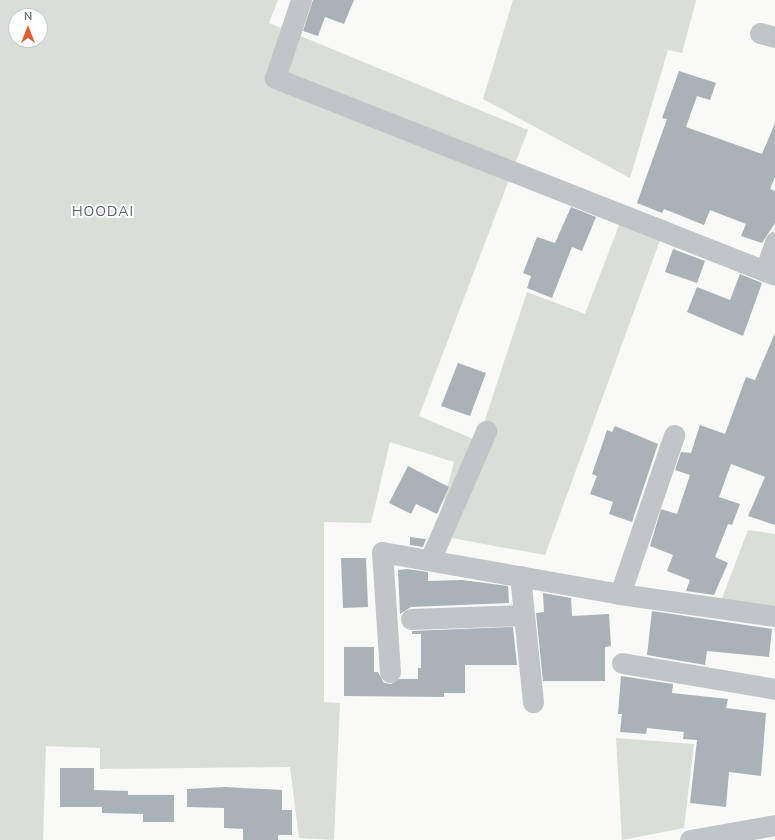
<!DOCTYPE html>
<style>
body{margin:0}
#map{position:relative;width:775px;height:840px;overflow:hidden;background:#f9f9f7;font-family:"Nunito Sans",sans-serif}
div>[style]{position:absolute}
.green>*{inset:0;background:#d9ded6}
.building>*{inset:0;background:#a9b2b7}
.minor>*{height:21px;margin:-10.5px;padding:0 10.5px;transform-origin:10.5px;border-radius:10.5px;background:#c0c5c8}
span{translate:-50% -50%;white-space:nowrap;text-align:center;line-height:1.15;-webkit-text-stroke:4px #fff;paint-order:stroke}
.quarter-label{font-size:14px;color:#57626c;letter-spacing:1px}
.north{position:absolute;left:8px;top:8px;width:40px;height:40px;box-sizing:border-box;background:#fff;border:1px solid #c1c7cc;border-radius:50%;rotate:0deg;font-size:11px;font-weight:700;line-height:16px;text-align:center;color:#657480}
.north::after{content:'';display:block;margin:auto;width:14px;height:18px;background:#db5d34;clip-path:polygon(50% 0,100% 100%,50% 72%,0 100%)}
</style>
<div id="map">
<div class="green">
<i style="clip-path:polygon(evenodd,0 0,278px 0,269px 23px,528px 130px,419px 416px,478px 441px,527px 292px,585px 314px,626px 207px,667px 221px,545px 555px,435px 535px,454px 462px,390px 442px,371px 523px,324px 522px,324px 702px,340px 703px,334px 840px,299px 838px,290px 767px,100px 769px,100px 748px,46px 746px,43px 840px,0 840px,0 0,16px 16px,40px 16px,40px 40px,16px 40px,16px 16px)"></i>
<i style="clip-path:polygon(513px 0,696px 0,682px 53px,668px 50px,630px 178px,483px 99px)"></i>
<i style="clip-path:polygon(748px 530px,775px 534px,775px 608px,721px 601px)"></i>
<i style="clip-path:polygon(616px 738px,694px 744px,684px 828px,622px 840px)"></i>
</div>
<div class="building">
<i style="clip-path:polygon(313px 0,354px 0,344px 24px,325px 17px,318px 36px,303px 31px)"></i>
<i style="clip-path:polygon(679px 71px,716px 83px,710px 100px,697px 96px,686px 127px,762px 154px,775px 123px,775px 177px,770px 189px,775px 191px,775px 223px,762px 243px,741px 236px,746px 224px,710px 210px,704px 225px,664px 209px,662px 213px,637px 203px,667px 119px,662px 118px)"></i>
<i style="clip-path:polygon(571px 207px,596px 217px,582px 251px,572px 247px,552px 298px,527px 288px,531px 276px,523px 273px,537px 237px,555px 243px)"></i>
<i style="clip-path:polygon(673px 249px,705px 261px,697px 283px,665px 272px)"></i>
<i style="clip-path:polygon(740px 274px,762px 283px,743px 336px,687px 312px,697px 287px,730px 300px)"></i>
<i style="clip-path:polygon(775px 333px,775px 525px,748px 516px,765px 477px,731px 464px,719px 497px,740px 504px,732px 525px,728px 524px,715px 557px,728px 563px,714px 595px,686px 591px,690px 580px,667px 571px,673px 555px,650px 546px,661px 509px,677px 514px,690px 475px,675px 470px,681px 452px,691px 453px,700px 425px,725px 434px,746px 377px,755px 380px)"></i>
<i style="clip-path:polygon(458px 363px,486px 373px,470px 416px,441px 406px)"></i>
<i style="clip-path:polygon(615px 426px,658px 444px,632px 522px,609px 514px,613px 502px,590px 494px,597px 476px,592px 474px,602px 445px,607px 430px,612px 432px)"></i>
<i style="clip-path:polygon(408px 466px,449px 487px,437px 514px,416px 504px,411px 514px,389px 503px)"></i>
<i style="clip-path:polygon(410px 537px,426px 539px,423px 547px,410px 545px)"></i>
<i style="clip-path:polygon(341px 558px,366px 558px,368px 607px,343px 608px)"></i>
<i style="clip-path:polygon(407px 569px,428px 572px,428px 581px,462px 580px,508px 586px,509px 603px,411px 607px,400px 614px,398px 570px)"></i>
<i style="clip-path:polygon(543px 593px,571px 598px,572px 616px,609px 614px,611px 646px,605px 647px,605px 681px,543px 681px,536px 613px,544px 612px)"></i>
<i style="clip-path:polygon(652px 611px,772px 629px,769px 657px,707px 651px,705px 665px,647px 655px)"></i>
<i style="clip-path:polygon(513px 627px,517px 665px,465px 665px,465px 693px,444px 693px,444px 697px,344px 696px,344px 647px,374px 647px,374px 672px,378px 672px,384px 683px,391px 684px,399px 679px,418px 679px,418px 668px,421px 668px,421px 634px,412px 634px,412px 631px)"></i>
<i style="clip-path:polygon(621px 676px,673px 684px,672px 693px,728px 699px,726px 708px,766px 713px,761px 776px,729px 772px,726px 807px,690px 803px,697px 740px,683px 739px,684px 732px,647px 728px,646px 734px,620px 732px,622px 714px,618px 714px)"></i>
<i style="clip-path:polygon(60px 768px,94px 768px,94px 790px,128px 791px,128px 795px,174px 795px,174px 822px,143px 822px,143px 814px,102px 813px,102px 807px,60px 807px)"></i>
<i style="clip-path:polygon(225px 787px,282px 790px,282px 810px,292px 810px,292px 835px,278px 835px,278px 840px,243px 840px,243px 829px,224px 828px,224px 808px,187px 807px,187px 789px)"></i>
</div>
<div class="minor">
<i style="left:301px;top:0;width:82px;rotate:108.4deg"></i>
<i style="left:275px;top:78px;width:537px;rotate:21.5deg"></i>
<i style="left:760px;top:33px;width:16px;rotate:15deg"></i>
<i style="left:765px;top:271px;width:31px;rotate:-71deg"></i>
<i style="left:430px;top:560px;width:141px;rotate:-66.5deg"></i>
<i style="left:520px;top:576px;width:127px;rotate:84.1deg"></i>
<i style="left:620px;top:594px;width:168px;rotate:-71.2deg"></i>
<i style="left:411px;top:619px;width:112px;rotate:-2deg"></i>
<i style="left:622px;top:663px;width:155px;rotate:9.6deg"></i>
<i style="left:390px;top:672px;width:120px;rotate:-93.8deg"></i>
<i style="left:382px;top:552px;width:242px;rotate:10deg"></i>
<i style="left:620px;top:594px;width:157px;rotate:8.1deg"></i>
<i style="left:690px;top:840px;width:86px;rotate:-10deg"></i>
</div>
<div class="quarter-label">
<span style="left:103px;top:212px">HOODAI</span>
</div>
<div class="north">N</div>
</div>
